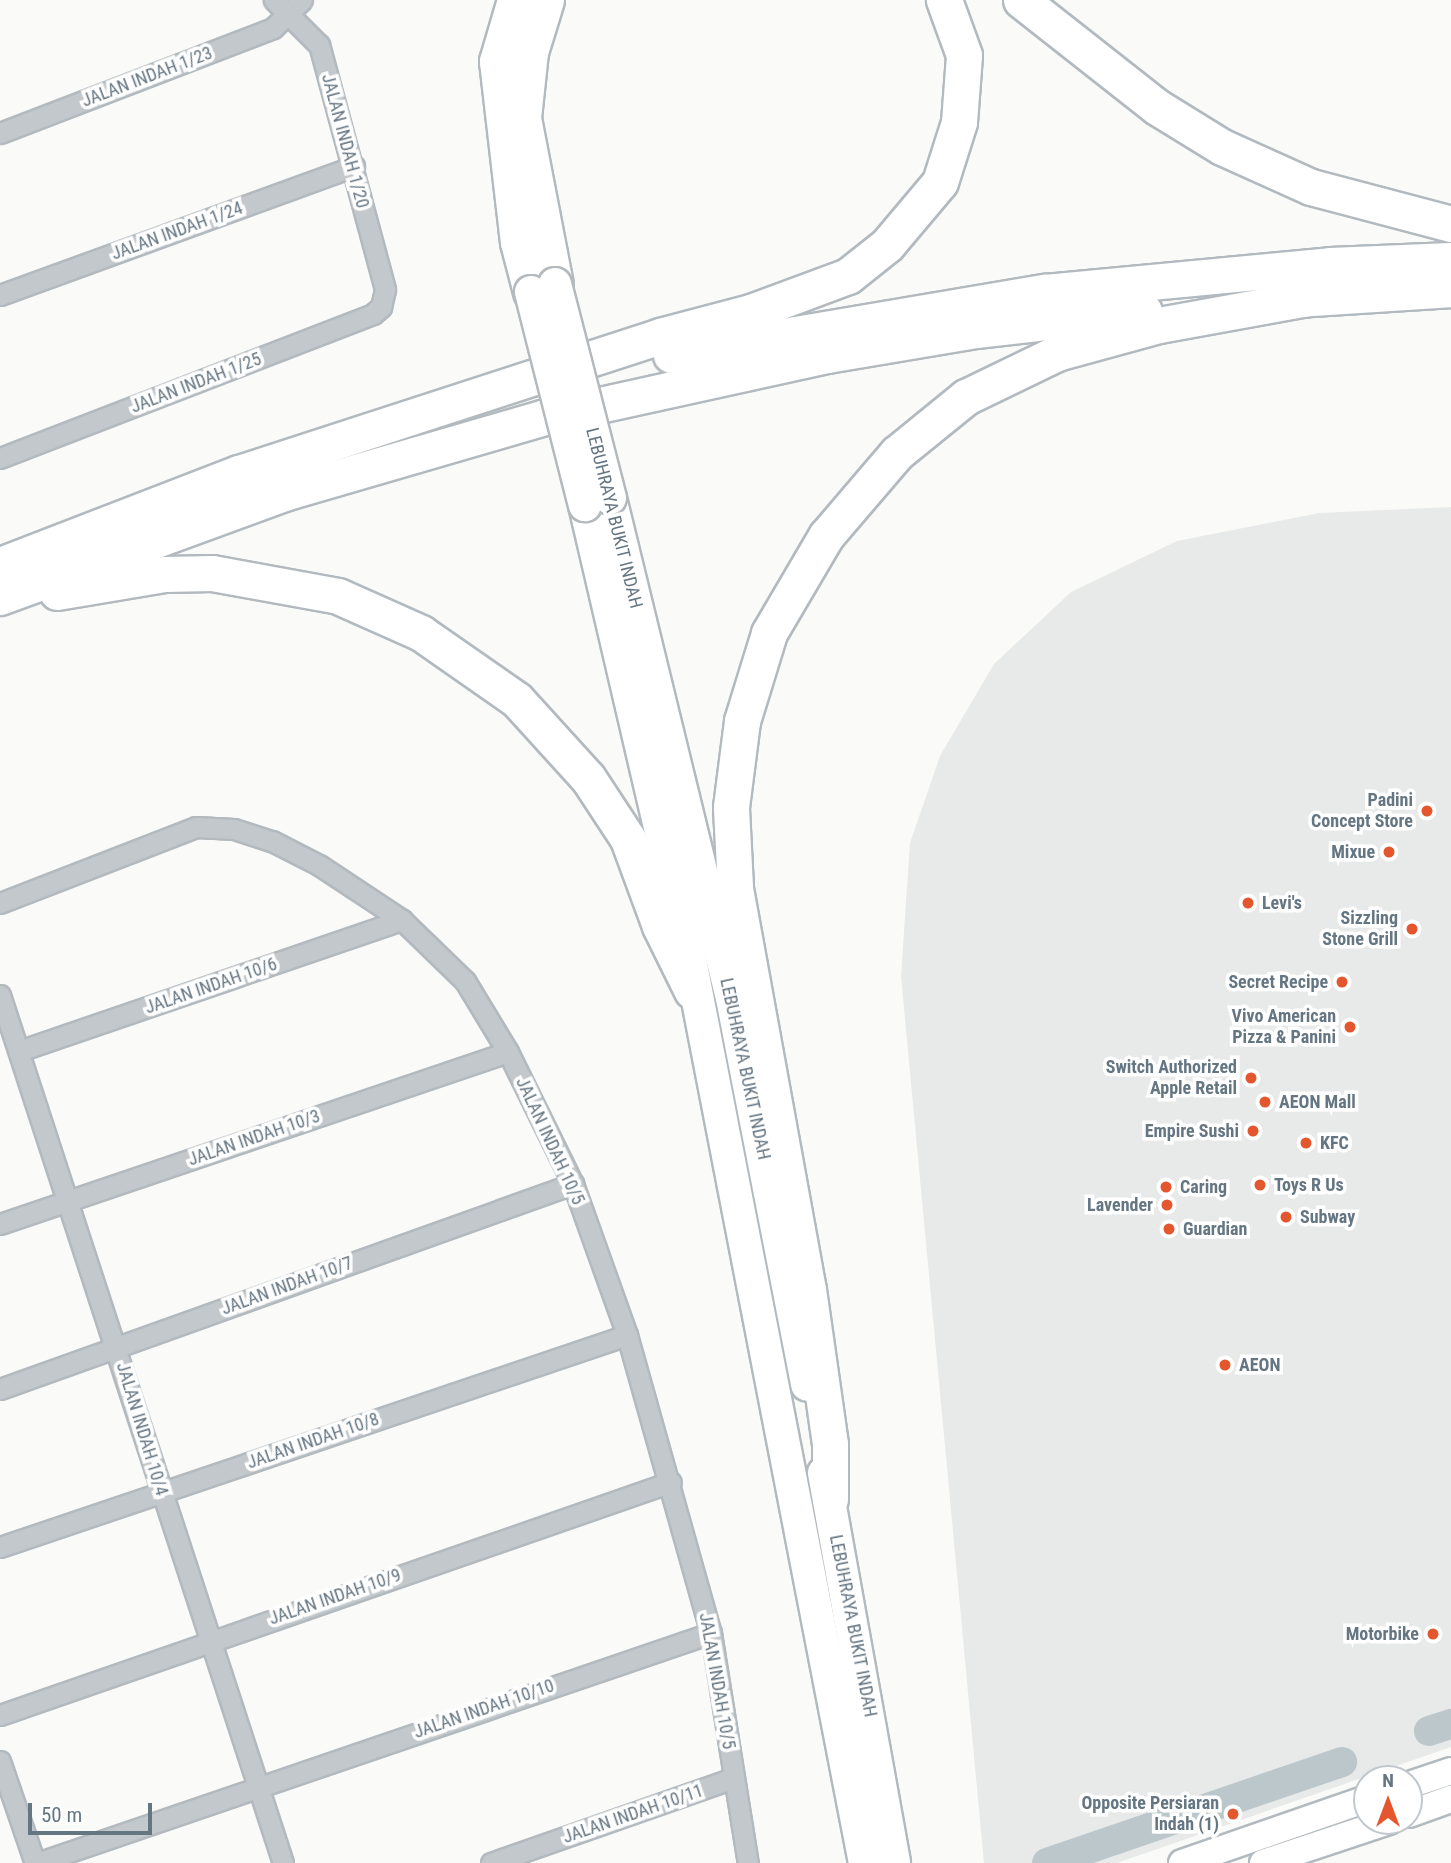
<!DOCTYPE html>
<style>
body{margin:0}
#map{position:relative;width:1451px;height:1863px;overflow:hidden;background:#fafaf8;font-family:"Roboto Condensed",sans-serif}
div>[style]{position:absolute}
.built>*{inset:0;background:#e8e9e9}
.river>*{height:30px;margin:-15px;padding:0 15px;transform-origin:15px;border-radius:15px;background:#bbc7cb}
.roads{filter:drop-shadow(2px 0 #b3babf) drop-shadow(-2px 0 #b3babf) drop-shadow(0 2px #b3babf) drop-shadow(0 -2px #b3babf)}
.minor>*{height:19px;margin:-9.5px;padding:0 9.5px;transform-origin:9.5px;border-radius:9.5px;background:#c3c8cc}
.secondary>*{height:26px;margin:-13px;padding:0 13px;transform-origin:13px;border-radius:13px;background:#fff}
.trunk>*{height:32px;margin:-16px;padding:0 16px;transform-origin:16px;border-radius:16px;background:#fff}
.motorway>*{height:35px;margin:-17.5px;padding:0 17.5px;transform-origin:17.5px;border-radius:17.5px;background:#fff}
.bridges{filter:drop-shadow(2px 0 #b4b9bd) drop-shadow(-2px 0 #b4b9bd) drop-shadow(0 2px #b4b9bd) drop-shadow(0 -2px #b4b9bd)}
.trunk-bridge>*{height:32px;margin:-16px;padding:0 16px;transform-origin:16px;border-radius:16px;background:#fff}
.dots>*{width:19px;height:19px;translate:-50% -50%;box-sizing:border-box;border:4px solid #fff;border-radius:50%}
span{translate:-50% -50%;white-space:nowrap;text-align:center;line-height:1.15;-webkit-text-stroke:7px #fff;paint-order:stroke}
.street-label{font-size:18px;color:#657683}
.poi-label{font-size:18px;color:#657683;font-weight:700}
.right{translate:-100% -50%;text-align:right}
.left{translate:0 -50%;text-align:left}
.north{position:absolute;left:1353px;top:1765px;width:70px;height:70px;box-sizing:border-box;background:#fff;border:2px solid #c1c8cd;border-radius:50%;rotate:0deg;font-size:19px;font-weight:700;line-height:28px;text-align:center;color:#657683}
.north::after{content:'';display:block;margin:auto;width:24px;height:32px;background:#e4572e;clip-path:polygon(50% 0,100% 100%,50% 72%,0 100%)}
.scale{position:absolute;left:28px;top:1803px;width:124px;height:32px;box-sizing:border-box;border:4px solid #657683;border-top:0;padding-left:9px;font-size:21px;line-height:24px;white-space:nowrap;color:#657683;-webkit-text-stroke:5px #fff;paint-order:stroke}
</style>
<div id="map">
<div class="built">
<i style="clip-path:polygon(1451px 507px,1451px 1747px,1117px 1863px,984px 1863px,901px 976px,910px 843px,940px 756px,994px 664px,1071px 592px,1177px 541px,1319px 513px)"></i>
</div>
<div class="river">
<i style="left:1429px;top:1731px;width:23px;rotate:-18deg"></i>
<i style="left:1047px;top:1863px;width:312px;rotate:-18.9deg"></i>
</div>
<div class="roads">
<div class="minor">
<i style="left:0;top:133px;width:292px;rotate:-21deg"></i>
<i style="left:273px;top:28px;width:40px;rotate:-44deg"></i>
<i style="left:0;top:295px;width:377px;rotate:-20deg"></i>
<i style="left:0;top:458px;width:400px;rotate:-21.1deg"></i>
<i style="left:373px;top:314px;width:11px;rotate:-41deg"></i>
<i style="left:381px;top:307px;width:18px;rotate:-77deg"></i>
<i style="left:385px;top:289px;width:253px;rotate:-105.1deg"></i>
<i style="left:319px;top:45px;width:64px;rotate:-135deg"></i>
<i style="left:0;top:903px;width:210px;rotate:-21.2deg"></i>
<i style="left:196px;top:827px;width:38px;rotate:3deg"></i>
<i style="left:234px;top:829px;width:40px;rotate:18deg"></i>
<i style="left:272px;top:841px;width:53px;rotate:27.1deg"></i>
<i style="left:319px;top:865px;width:100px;rotate:33.5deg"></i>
<i style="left:402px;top:920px;width:88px;rotate:44.1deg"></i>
<i style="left:465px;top:981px;width:83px;rotate:58.8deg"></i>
<i style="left:508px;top:1052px;width:147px;rotate:63.8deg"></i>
<i style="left:573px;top:1184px;width:160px;rotate:70.3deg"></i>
<i style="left:627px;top:1335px;width:310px;rotate:74.3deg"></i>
<i style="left:711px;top:1633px;width:233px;rotate:80.9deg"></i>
<i style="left:0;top:995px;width:913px;rotate:71.94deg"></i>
<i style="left:19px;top:1051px;width:405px;rotate:-18.9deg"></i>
<i style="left:0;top:1224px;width:536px;rotate:-18.71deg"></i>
<i style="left:0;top:1389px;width:609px;rotate:-19.69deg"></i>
<i style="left:0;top:1547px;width:662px;rotate:-18.68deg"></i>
<i style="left:0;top:1715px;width:710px;rotate:-19.15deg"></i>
<i style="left:0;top:1761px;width:108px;rotate:71.1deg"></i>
<i style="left:37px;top:1863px;width:712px;rotate:-18.84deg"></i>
<i style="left:491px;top:1863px;width:257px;rotate:-19.3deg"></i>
</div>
<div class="secondary">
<i style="left:1409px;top:1785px;width:44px;rotate:-18.4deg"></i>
<i style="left:1409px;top:1814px;width:45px;rotate:-19.7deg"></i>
<i style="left:1182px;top:1863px;width:196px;rotate:-19.1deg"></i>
<i style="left:1263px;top:1863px;width:133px;rotate:-18.4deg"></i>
</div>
<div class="trunk">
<i style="left:610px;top:498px;width:515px;rotate:76.29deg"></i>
<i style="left:732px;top:998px;width:394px;rotate:79deg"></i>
<i style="left:585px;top:505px;width:456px;rotate:76.9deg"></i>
<i style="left:688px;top:949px;width:931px;rotate:79.04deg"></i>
<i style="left:824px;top:1473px;width:396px;rotate:79.8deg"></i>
</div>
<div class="motorway">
<i style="left:515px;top:0;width:64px;rotate:106.4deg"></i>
<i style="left:497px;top:61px;width:182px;rotate:83.4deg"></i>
<i style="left:518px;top:242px;width:52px;rotate:75.4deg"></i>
<i style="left:546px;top:0;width:54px;rotate:107.1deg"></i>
<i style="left:530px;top:52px;width:66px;rotate:96.1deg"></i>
<i style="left:523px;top:118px;width:169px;rotate:79.1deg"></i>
<i style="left:1021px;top:0;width:173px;rotate:38.2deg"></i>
<i style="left:1157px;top:107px;width:76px;rotate:31.6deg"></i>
<i style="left:1222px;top:147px;width:98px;rotate:24.2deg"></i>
<i style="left:1311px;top:187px;width:145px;rotate:14.8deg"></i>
<i style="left:1283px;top:300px;width:168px;rotate:-3.7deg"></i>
<i style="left:671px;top:355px;width:379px;rotate:-9.6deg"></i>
<i style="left:1045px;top:292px;width:286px;rotate:-5.4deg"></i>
<i style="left:1330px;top:265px;width:121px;rotate:-2.4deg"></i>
<i style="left:0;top:565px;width:256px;rotate:-21.1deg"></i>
<i style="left:239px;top:473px;width:443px;rotate:-18deg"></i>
<i style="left:660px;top:336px;width:94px;rotate:-14.8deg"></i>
<i style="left:751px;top:312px;width:103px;rotate:-20.4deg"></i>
<i style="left:848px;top:276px;width:50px;rotate:-38.5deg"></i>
<i style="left:887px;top:245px;width:82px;rotate:-49.9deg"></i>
<i style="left:940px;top:182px;width:63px;rotate:-72.4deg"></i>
<i style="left:959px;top:122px;width:67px;rotate:-85.7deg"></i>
<i style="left:964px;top:55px;width:59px;rotate:-110deg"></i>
<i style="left:57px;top:592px;width:109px;rotate:-9.5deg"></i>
<i style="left:165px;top:574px;width:47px;rotate:-1.2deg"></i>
<i style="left:212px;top:573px;width:128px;rotate:10.3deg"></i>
<i style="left:338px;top:596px;width:91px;rotate:24deg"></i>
<i style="left:421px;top:633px;width:117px;rotate:34.9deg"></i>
<i style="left:517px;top:700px;width:105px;rotate:47.7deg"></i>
<i style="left:588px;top:778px;width:73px;rotate:56.7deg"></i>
<i style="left:628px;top:839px;width:93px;rotate:69.8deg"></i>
<i style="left:660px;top:926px;width:72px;rotate:63.8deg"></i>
<i style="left:0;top:597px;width:306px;rotate:-20.1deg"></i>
<i style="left:287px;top:492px;width:269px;rotate:-16.2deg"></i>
<i style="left:545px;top:417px;width:289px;rotate:-12.4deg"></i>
<i style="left:827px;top:355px;width:151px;rotate:-9.5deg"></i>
<i style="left:976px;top:330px;width:169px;rotate:-6.5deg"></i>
<i style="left:830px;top:1499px;width:55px;rotate:-90deg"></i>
<i style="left:830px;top:1444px;width:156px;rotate:-98.1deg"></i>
<i style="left:808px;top:1290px;width:410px;rotate:-100.3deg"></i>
<i style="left:735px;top:887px;width:80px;rotate:-92.9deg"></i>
<i style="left:731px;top:807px;width:87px;rotate:-82.7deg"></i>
<i style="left:742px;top:721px;width:92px;rotate:-72.9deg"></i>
<i style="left:769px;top:633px;width:113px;rotate:-59.6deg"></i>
<i style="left:826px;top:536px;width:109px;rotate:-49.5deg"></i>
<i style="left:897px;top:453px;width:89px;rotate:-39.1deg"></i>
<i style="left:966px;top:397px;width:101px;rotate:-25.8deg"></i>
<i style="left:1057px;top:353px;width:106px;rotate:-15.4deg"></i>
<i style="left:1159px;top:325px;width:151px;rotate:-10.3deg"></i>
</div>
</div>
<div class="bridges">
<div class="trunk-bridge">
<i style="left:555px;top:284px;width:221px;rotate:75.6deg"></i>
<i style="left:531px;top:292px;width:220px;rotate:75.8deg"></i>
</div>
</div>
<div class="dots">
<i style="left:1427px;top:811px;background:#e4572e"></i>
<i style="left:1389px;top:852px;background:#e4572e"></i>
<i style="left:1248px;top:903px;background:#e4572e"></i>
<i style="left:1412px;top:929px;background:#e4572e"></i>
<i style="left:1342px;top:982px;background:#e4572e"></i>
<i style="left:1350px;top:1027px;background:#e4572e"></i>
<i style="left:1251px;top:1078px;background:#e4572e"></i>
<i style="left:1265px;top:1102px;background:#e4572e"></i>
<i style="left:1253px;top:1131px;background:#e4572e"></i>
<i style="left:1306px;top:1143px;background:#e4572e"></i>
<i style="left:1260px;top:1185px;background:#e4572e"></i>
<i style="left:1166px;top:1187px;background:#e4572e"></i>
<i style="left:1167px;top:1205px;background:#e4572e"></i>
<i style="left:1286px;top:1217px;background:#e4572e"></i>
<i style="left:1169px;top:1229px;background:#e4572e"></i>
<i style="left:1225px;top:1365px;background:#e4572e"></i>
<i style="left:1433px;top:1634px;background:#e4572e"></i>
<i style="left:1233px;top:1814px;background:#e4572e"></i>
</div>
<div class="street-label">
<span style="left:147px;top:77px;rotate:-21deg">JALAN INDAH 1/23</span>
<span style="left:345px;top:141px;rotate:75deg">JALAN INDAH 1/20</span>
<span style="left:177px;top:231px;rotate:-20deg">JALAN INDAH 1/24</span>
<span style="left:196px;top:383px;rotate:-21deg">JALAN INDAH 1/25</span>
<span style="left:614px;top:518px;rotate:76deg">LEBUHRAYA BUKIT INDAH</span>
<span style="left:211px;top:986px;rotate:-19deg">JALAN INDAH 10/6</span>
<span style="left:745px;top:1069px;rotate:78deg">LEBUHRAYA BUKIT INDAH</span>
<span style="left:254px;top:1138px;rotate:-19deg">JALAN INDAH 10/3</span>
<span style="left:550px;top:1141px;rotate:65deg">JALAN INDAH 10/5</span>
<span style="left:287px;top:1286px;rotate:-20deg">JALAN INDAH 10/7</span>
<span style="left:142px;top:1429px;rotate:73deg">JALAN INDAH 10/4</span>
<span style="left:313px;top:1441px;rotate:-19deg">JALAN INDAH 10/8</span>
<span style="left:335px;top:1597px;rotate:-19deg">JALAN INDAH 10/9</span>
<span style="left:853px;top:1626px;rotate:79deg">LEBUHRAYA BUKIT INDAH</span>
<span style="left:717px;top:1681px;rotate:80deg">JALAN INDAH 10/5</span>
<span style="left:484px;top:1709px;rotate:-19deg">JALAN INDAH 10/10</span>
<span style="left:633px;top:1814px;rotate:-19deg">JALAN INDAH 10/11</span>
</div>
<div class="poi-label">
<span class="right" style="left:1413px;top:811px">Padini<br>Concept Store</span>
<span class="right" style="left:1375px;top:852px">Mixue</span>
<span class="left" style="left:1262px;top:903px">Levi's</span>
<span class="right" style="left:1398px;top:929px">Sizzling<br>Stone Grill</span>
<span class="right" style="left:1328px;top:982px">Secret Recipe</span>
<span class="right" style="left:1336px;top:1027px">Vivo American<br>Pizza &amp; Panini</span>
<span class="right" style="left:1237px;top:1078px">Switch Authorized<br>Apple Retail</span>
<span class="left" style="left:1279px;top:1102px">AEON Mall</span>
<span class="right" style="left:1239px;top:1131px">Empire Sushi</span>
<span class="left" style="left:1320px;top:1143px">KFC</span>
<span class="left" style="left:1274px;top:1185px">Toys R Us</span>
<span class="left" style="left:1180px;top:1187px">Caring</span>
<span class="right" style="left:1153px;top:1205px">Lavender</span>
<span class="left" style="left:1300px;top:1217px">Subway</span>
<span class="left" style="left:1183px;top:1229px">Guardian</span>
<span class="left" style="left:1239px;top:1365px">AEON</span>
<span class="right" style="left:1419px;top:1634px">Motorbike</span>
<span class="right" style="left:1219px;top:1814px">Opposite Persiaran<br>Indah (1)</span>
</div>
<div class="north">N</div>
<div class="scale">50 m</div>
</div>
